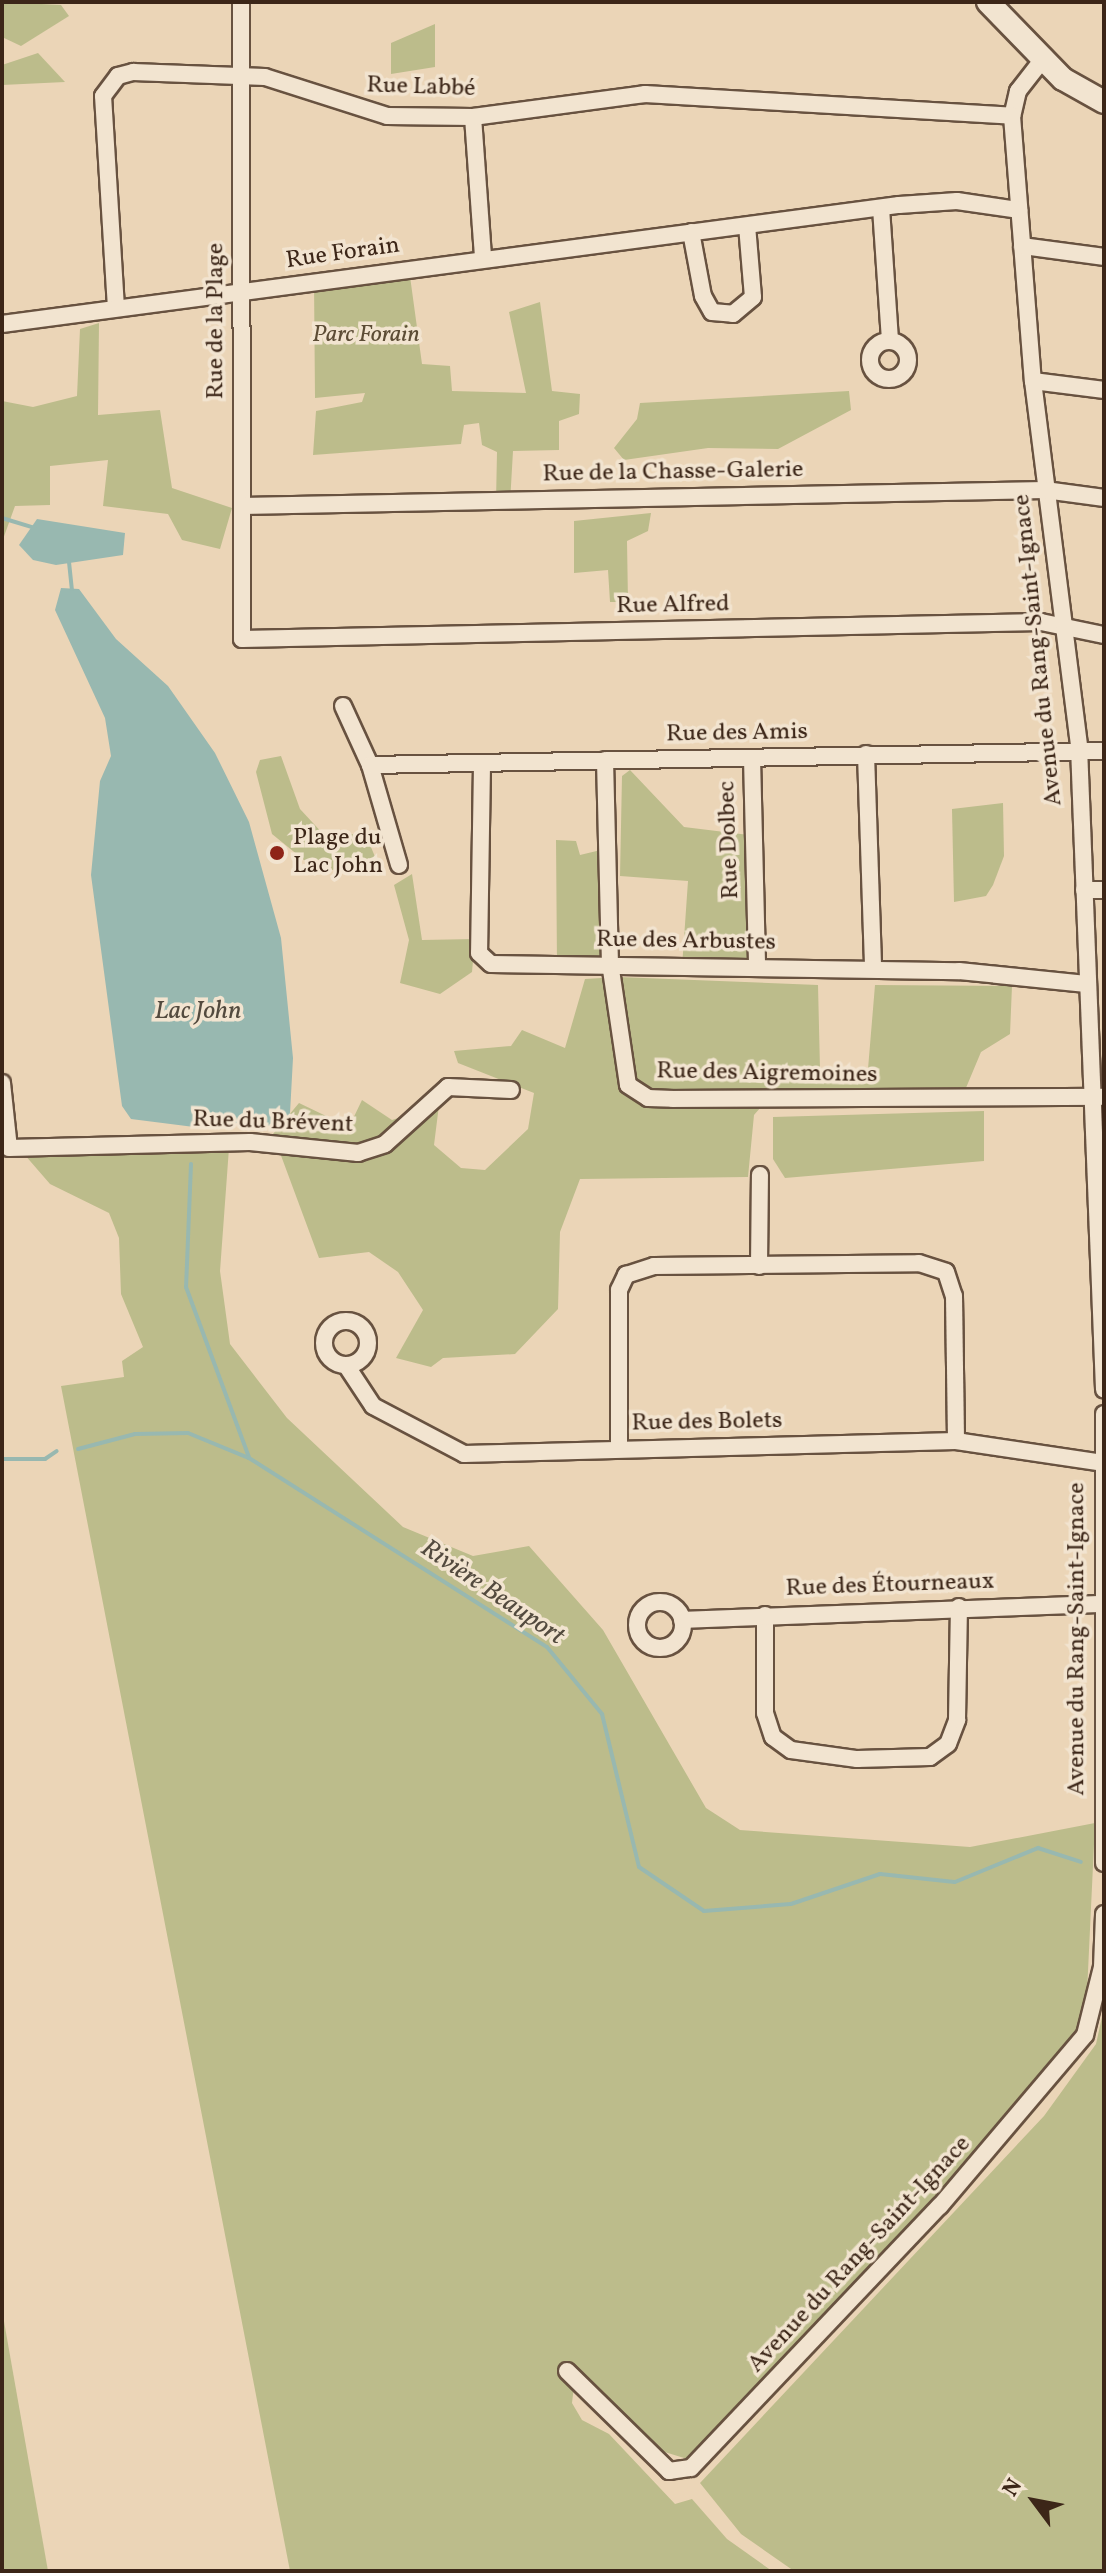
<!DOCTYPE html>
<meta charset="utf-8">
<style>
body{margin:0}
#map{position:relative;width:1106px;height:2573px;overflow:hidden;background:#ebd5b7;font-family:Vollkorn,serif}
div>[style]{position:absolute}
.green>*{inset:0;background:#bcbc8b}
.water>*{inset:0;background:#98b8b0}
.stream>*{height:4px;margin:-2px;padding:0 2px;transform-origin:2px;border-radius:2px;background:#98b8b0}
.roads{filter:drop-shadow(2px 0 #685240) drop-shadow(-2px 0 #685240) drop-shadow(0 2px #685240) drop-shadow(0 -2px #685240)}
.street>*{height:16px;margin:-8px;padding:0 8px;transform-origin:8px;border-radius:8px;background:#f2e4d0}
.street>.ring{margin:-8px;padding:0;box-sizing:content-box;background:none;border:16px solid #f2e4d0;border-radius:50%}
.secondary>*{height:22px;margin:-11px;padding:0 11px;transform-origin:11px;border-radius:11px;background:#f2e4d0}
.dots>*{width:22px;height:22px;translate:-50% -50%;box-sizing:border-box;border:4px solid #f2e4d0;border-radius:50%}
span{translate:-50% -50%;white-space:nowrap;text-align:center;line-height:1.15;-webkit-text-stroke:7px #f2e4d0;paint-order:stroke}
.street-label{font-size:24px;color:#3c2618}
.park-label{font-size:24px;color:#5c4c35;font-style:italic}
.poi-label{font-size:24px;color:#3c2618}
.left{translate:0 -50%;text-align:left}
.water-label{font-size:26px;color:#534a3e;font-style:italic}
.frame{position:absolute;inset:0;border:4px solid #3c2618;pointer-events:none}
.north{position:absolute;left:994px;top:2461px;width:80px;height:80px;-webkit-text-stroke:6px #f2e4d0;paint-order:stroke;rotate:302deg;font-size:22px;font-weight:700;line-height:32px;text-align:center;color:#3c2618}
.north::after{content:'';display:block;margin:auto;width:28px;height:36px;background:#3c2618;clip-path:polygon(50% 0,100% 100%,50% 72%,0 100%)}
</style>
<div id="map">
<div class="green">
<i style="clip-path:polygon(2px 2px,61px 5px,69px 16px,21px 46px,2px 37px)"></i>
<i style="clip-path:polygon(435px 24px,435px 67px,391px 74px,391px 43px)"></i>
<i style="clip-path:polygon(38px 53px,65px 82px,2px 85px,2px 65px)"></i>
<i style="clip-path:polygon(409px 269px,422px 364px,450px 366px,452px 391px,526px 393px,509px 312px,540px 302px,552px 391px,580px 394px,579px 414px,559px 421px,559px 450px,513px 451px,510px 503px,496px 501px,497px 452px,482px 445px,479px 423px,464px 425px,461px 444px,313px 455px,316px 411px,362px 402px,365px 393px,315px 398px,314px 282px)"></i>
<i style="clip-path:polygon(99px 323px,98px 415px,160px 410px,172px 488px,232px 508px,220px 549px,182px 540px,168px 514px,103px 506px,108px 460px,50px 466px,50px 505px,15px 506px,2px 542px,2px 401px,33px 407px,77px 396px,80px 329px)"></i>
<i style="clip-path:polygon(849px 391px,851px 410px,778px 449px,708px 448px,624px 460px,614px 448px,637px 419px,640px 403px)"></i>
<i style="clip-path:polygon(651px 513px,648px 531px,627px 541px,628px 602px,610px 602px,608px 570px,574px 573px,574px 521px)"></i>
<i style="clip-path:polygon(281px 756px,300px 809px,326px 837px,365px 833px,376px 859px,320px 873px,272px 834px,256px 772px,260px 760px)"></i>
<i style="clip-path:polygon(630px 770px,684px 827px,749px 835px,760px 967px,682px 967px,688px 881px,620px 876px,622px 776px)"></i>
<i style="clip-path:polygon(1003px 803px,1004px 856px,993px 885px,986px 896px,954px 902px,952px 809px)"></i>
<i style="clip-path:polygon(556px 840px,576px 841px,580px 855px,609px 848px,612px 962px,557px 965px)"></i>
<i style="clip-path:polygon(412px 874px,422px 940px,475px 939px,472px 972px,440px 994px,400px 983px,409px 940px,394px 885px)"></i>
<i style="clip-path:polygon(618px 977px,818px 985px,820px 1069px,868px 1069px,875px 985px,1012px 986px,1010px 1034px,981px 1052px,963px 1095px,767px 1100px,754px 1115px,748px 1177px,580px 1179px,560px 1232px,558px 1309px,515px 1354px,443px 1358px,431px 1367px,396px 1358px,423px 1310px,398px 1272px,369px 1252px,319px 1258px,273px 1134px,299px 1103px,349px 1127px,362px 1100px,392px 1120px,439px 1105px,434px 1145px,461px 1168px,485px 1170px,528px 1129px,534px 1093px,458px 1063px,454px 1051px,511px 1046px,522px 1030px,565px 1048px,585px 979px)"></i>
<i style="clip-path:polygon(984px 1111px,984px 1161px,785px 1178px,773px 1159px,773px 1117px)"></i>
<i style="clip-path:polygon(229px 1148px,220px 1271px,230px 1344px,287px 1418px,403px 1527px,473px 1556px,529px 1546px,603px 1630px,706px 1808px,740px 1830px,970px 1847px,1095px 1823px,1085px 2035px,1033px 2104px,694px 2461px,658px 2450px,618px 2407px,574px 2386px,572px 2403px,582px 2420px,609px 2434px,675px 2504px,692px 2499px,727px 2539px,772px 2571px,290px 2571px,61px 1386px,124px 1377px,122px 1361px,143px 1347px,121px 1294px,119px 1238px,109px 1213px,50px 1184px,24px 1154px)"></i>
<i style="clip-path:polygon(1104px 2008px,1104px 2571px,794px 2571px,741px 2534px,700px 2483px,1044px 2116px,1096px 2044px)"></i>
<i style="clip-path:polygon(2px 2310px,48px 2571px,2px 2571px)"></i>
</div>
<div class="water">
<i style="clip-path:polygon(37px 519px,125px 533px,123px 555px,56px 565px,33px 560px,19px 545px)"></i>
<i style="clip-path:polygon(61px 588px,79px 589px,116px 639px,168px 686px,215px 753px,249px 822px,281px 938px,293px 1058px,289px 1132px,251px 1121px,202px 1128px,131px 1119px,122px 1106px,91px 875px,100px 781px,111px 756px,105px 718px,55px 610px)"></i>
</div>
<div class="stream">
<i style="left:2px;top:518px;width:34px;rotate:17deg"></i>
<i style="left:69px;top:562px;width:27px;rotate:84deg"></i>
<i style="left:191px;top:1164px;width:123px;rotate:92.3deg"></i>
<i style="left:186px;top:1287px;width:181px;rotate:69.7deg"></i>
<i style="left:78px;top:1449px;width:59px;rotate:-14.7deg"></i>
<i style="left:135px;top:1434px;width:53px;rotate:-1.1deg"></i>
<i style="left:188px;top:1433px;width:66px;rotate:22.3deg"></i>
<i style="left:249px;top:1458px;width:353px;rotate:32.4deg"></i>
<i style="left:547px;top:1647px;width:87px;rotate:50.6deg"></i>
<i style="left:602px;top:1714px;width:157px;rotate:76.4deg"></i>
<i style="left:639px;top:1867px;width:78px;rotate:34.1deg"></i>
<i style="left:704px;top:1911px;width:87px;rotate:-4.6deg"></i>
<i style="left:791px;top:1904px;width:94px;rotate:-18.6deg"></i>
<i style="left:880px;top:1874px;width:75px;rotate:6.1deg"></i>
<i style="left:955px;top:1882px;width:90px;rotate:-22.3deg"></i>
<i style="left:1038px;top:1848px;width:45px;rotate:18deg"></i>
<i style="left:2px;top:1459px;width:43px"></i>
<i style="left:45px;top:1459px;width:14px;rotate:-34deg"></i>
</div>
<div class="roads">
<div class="street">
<i style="left:241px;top:2px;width:637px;rotate:89.91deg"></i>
<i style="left:242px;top:639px;width:799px;rotate:-1.22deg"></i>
<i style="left:1041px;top:622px;width:64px;rotate:11.7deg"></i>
<i style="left:1043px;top:59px;width:41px;rotate:128deg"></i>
<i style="left:1018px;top:91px;width:26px;rotate:103deg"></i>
<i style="left:1012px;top:116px;width:266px;rotate:85.5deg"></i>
<i style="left:1033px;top:381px;width:369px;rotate:82.8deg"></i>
<i style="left:1079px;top:747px;width:643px;rotate:87.77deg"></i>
<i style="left:473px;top:117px;width:141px;rotate:85.9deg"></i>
<i style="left:881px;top:208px;width:132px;rotate:86.1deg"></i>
<i style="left:691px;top:232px;width:65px;rotate:79.4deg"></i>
<i style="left:703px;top:296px;width:18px;rotate:61deg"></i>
<i style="left:712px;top:312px;width:21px;rotate:5deg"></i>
<i style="left:733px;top:314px;width:26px;rotate:-40deg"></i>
<i style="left:753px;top:297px;width:71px;rotate:-94.8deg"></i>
<i style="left:1022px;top:246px;width:83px;rotate:7.6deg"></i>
<i style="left:116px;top:308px;width:212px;rotate:-93.5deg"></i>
<i style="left:103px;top:96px;width:25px;rotate:-53deg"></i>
<i style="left:118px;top:76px;width:16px;rotate:-15deg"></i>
<i style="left:133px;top:72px;width:132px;rotate:2.2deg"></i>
<i style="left:265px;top:77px;width:128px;rotate:17.7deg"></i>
<i style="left:387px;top:116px;width:86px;rotate:0.7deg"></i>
<i style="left:473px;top:117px;width:174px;rotate:-7.6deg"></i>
<i style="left:645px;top:94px;width:368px;rotate:3.4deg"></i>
<i style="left:2px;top:324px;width:905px;rotate:-7.56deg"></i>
<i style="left:899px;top:205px;width:58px;rotate:-3.9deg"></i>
<i style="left:957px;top:201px;width:63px;rotate:8.3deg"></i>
<i class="ring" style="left:870px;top:341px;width:22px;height:22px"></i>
<i style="left:1033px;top:381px;width:72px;rotate:7.2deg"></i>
<i style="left:242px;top:506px;width:803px;rotate:-1.14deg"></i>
<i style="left:1045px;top:490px;width:60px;rotate:7.7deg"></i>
<i style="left:343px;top:706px;width:65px;rotate:65.4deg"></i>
<i style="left:370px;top:765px;width:104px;rotate:73.8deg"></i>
<i style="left:866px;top:754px;width:215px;rotate:88.1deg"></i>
<i style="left:752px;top:758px;width:210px;rotate:88.6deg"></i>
<i style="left:605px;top:760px;width:203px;rotate:88.6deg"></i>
<i style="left:610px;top:963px;width:123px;rotate:81.6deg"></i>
<i style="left:628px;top:1085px;width:24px;rotate:33deg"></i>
<i style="left:648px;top:1098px;width:25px;rotate:2deg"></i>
<i style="left:673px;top:1099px;width:431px;rotate:-0.3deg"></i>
<i style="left:370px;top:765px;width:734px;rotate:-1.09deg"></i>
<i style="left:482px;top:765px;width:188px;rotate:90.9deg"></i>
<i style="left:479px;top:953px;width:16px;rotate:43deg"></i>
<i style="left:491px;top:964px;width:468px;rotate:0.9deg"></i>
<i style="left:959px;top:971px;width:128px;rotate:5.8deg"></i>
<i style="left:1084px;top:890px;width:20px"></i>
<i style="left:2px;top:1083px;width:65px;rotate:83.9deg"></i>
<i style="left:9px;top:1148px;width:241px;rotate:-1.4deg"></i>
<i style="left:250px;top:1142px;width:109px;rotate:5.8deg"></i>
<i style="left:358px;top:1153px;width:28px;rotate:-18deg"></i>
<i style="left:385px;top:1144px;width:85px;rotate:-42.1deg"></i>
<i style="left:448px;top:1087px;width:63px;rotate:2.7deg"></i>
<i style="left:759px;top:1266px;width:91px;rotate:-89.4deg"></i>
<i class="ring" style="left:324px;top:1321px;width:28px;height:28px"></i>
<i style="left:346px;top:1365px;width:49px;rotate:56.6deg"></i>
<i style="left:373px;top:1406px;width:103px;rotate:27.8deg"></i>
<i style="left:464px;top:1454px;width:492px;rotate:-1.5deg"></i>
<i style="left:956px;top:1441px;width:150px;rotate:8.5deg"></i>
<i style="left:1104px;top:1414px;width:449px;rotate:90deg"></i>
<i style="left:619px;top:1449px;width:159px;rotate:-90deg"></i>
<i style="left:619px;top:1290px;width:17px;rotate:-65deg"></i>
<i style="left:626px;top:1275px;width:29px;rotate:-18deg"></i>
<i style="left:654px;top:1266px;width:265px;rotate:-0.6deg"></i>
<i style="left:919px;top:1263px;width:28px;rotate:18deg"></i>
<i style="left:946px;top:1272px;width:25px;rotate:72deg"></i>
<i style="left:954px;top:1296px;width:145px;rotate:89.2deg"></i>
<i class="ring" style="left:637px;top:1602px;width:30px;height:30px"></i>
<i style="left:765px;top:1615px;width:98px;rotate:90deg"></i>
<i style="left:765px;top:1713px;width:25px;rotate:72deg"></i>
<i style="left:773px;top:1737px;width:22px;rotate:36deg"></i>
<i style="left:791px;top:1750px;width:67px;rotate:7.8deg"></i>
<i style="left:857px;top:1759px;width:73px;rotate:-1.6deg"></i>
<i style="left:930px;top:1757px;width:22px;rotate:-36deg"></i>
<i style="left:948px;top:1744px;width:26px;rotate:-69deg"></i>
<i style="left:957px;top:1720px;width:113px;rotate:-89deg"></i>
<i style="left:682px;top:1620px;width:422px;rotate:-2.2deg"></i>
<i style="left:567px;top:2371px;width:143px;rotate:44.4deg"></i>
<i style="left:669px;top:2471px;width:22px;rotate:-8deg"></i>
<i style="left:691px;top:2468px;width:361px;rotate:-46.5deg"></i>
<i style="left:940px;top:2206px;width:224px;rotate:-49.7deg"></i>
<i style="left:1085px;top:2035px;width:70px;rotate:-76deg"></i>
<i style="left:1102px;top:1967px;width:53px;rotate:-87.8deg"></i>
</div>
<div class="secondary">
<i style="left:988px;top:2px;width:107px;rotate:45.8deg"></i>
<i style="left:1063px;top:79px;width:47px;rotate:29.3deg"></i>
</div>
</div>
<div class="dots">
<i style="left:277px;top:853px;background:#8f2418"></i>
</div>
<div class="street-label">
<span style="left:421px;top:88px;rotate:2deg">Rue Labbé</span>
<span style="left:343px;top:254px;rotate:-8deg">Rue Forain</span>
<span style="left:217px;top:321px;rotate:-90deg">Rue de la Plage</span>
<span style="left:673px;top:473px;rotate:-1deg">Rue de la Chasse-Galerie</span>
<span style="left:673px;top:606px;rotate:-1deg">Rue Alfred</span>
<span style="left:1039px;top:650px;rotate:-96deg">Avenue du Rang-Saint-Ignace</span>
<span style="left:737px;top:734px;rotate:-1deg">Rue des Amis</span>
<span style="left:730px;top:840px;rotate:-92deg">Rue Dolbec</span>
<span style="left:686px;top:942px;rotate:1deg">Rue des Arbustes</span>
<span style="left:767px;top:1074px;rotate:1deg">Rue des Aigremoines</span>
<span style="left:273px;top:1123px;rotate:2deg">Rue du Brévent</span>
<span style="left:707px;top:1423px;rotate:-1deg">Rue des Bolets</span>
<span style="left:890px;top:1586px;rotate:-2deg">Rue des Étourneaux</span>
<span style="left:1078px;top:1639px;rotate:-90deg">Avenue du Rang-Saint-Ignace</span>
<span style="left:860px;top:2255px;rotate:-47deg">Avenue du Rang-Saint-Ignace</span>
</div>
<div class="park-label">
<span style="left:366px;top:336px">Parc Forain</span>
</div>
<div class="poi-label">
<span class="left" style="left:293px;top:853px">Plage du<br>Lac John</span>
</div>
<div class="water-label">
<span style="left:198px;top:1012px">Lac John</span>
<span style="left:492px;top:1593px;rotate:34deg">Rivière Beauport</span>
</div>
<div class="frame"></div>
<div class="north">N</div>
</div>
